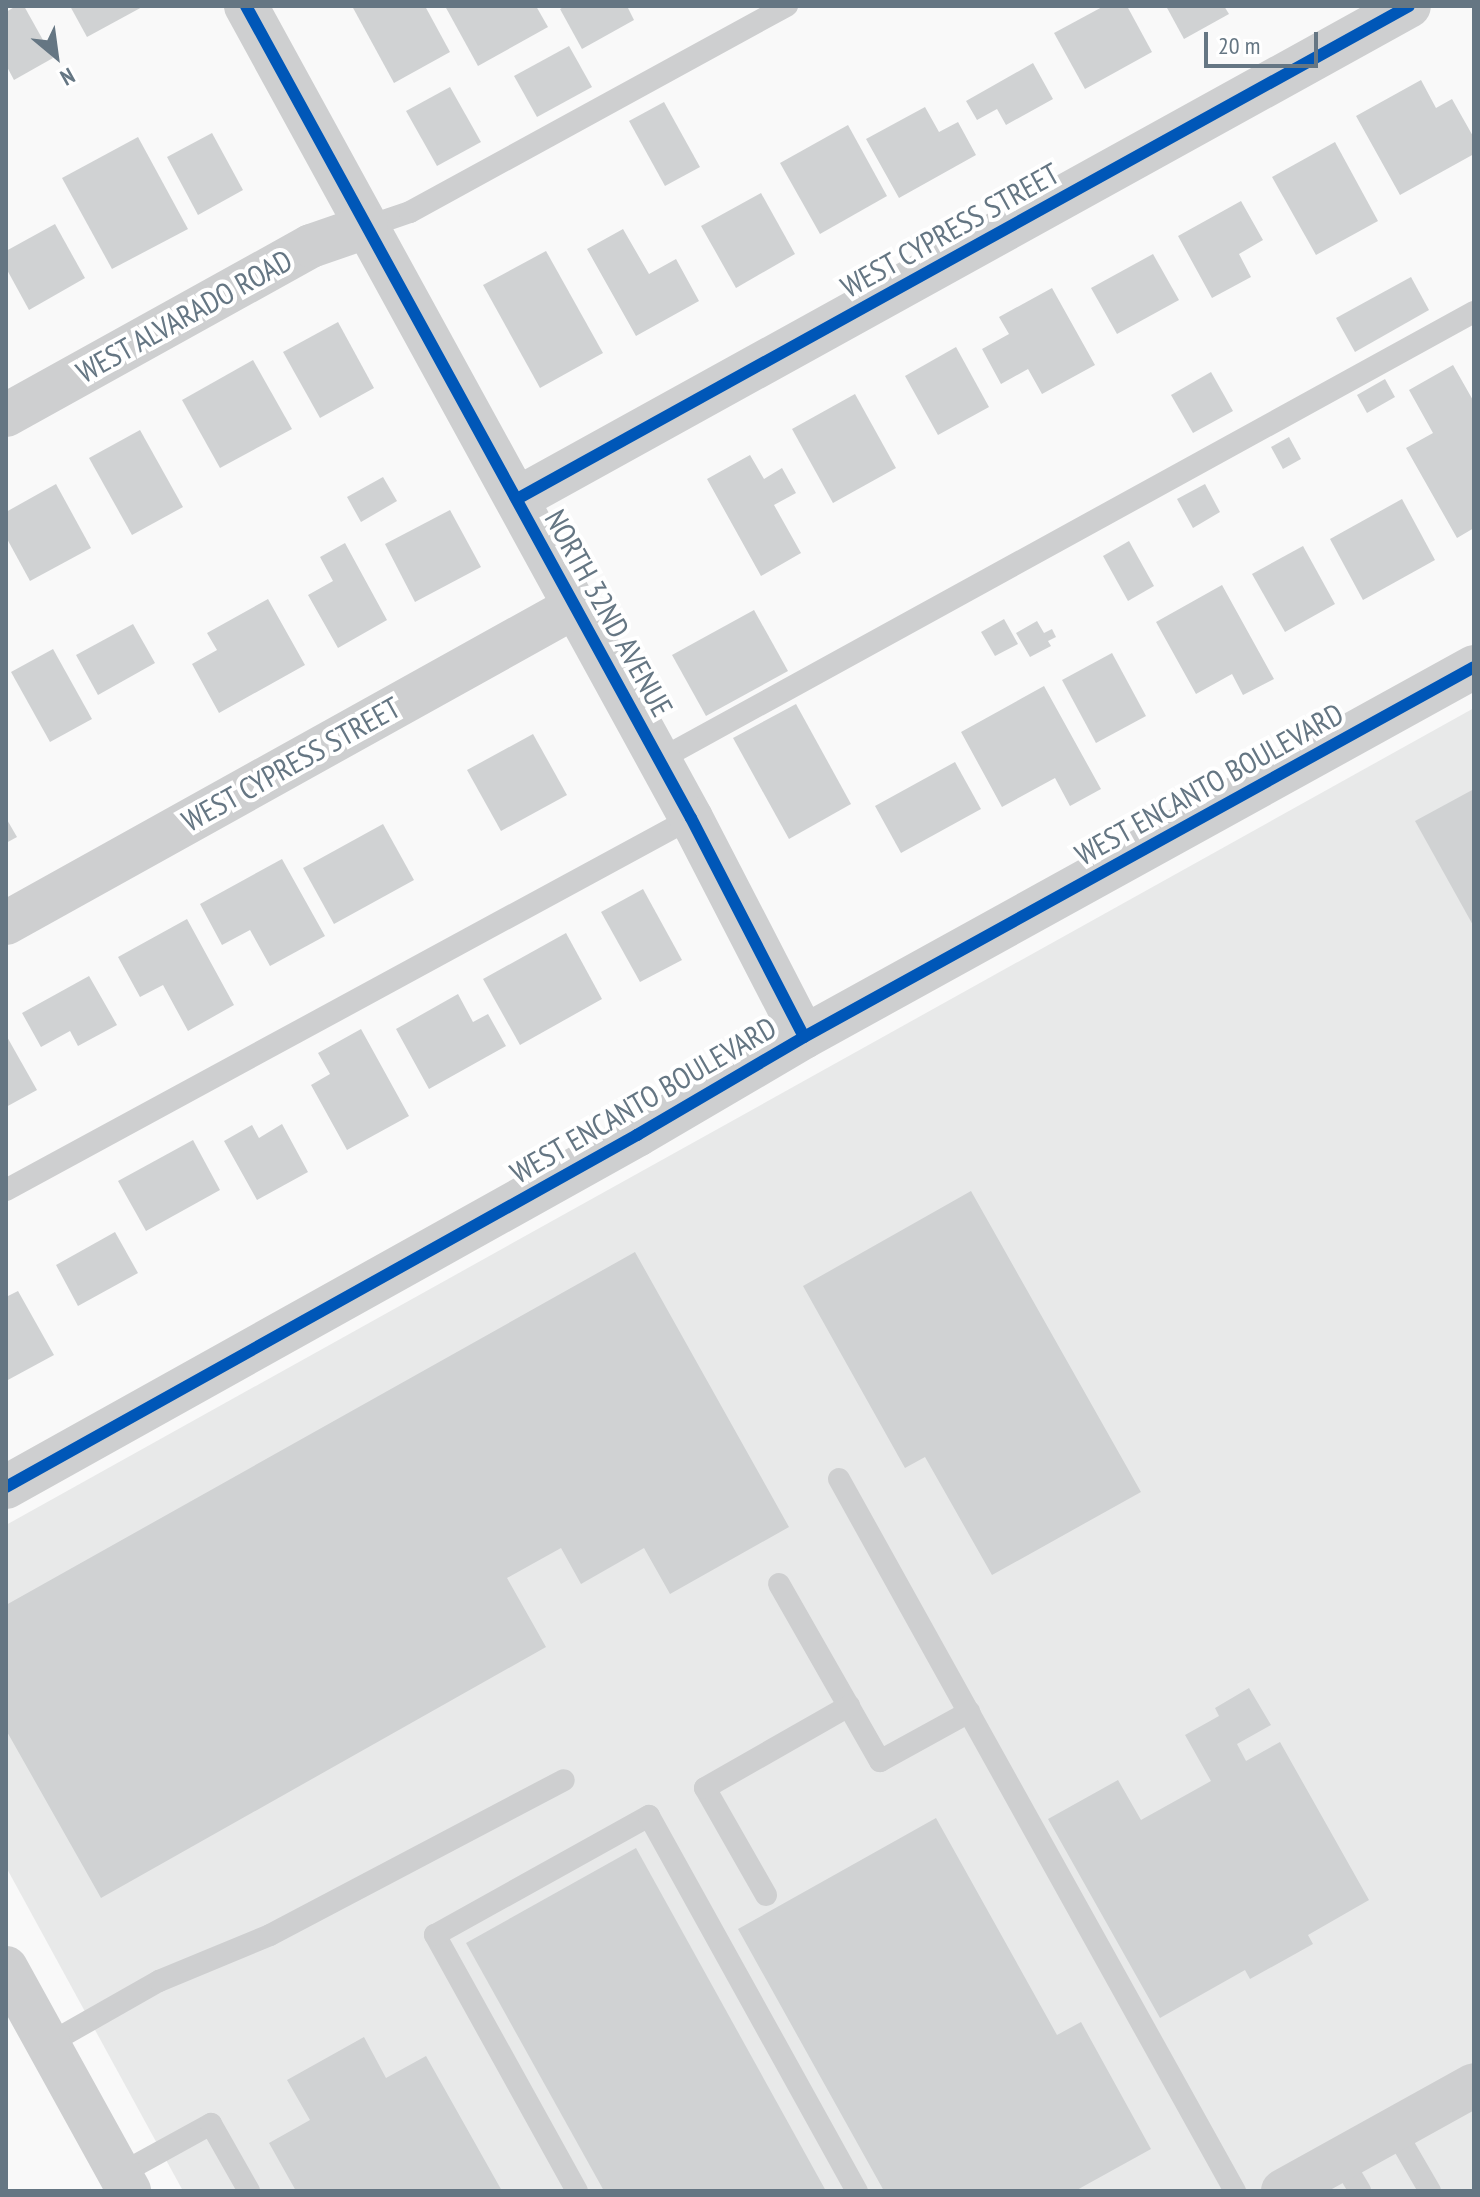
<!DOCTYPE html>
<style>
body{margin:0}
#map{position:relative;width:1480px;height:2197px;overflow:hidden;background:#f9f9f9;font-family:"PT Sans Narrow",sans-serif}
div>[style]{position:absolute}
.built>*{inset:0;background:#e8e9e9}
.building>*{inset:0;background:#d0d2d3}
.service>*{height:22px;margin:-11px;padding:0 11px;transform-origin:11px;border-radius:11px;background:#cecfd0}
.minor>*{height:44px;margin:-22px;padding:0 22px;transform-origin:22px;border-radius:22px;background:#cecfd0}
.tertiary>*{height:44px;margin:-22px;padding:0 22px;transform-origin:22px;border-radius:22px;background:#cecfd0}
.cycleway>*{height:12px;margin:-6px;padding:0 6px;transform-origin:6px;border-radius:6px;background:#0057b8}
span{translate:-50% -50%;white-space:nowrap;text-align:center;line-height:1.15;-webkit-text-stroke:8px #fff;paint-order:stroke}
.street-label{font-size:30px;color:#657683}
.frame{position:absolute;inset:0;border:8px solid #657683;pointer-events:none}
.north{position:absolute;left:16px;top:16px;width:80px;height:80px;-webkit-text-stroke:6px #fff;paint-order:stroke;rotate:151deg;font-size:22px;font-weight:700;line-height:32px;text-align:center;color:#657683}
.north::after{content:'';display:block;margin:auto;width:28px;height:36px;background:#657683;clip-path:polygon(50% 0,100% 100%,50% 72%,0 100%)}
.scale{position:absolute;left:1204px;top:32px;width:114px;height:36px;box-sizing:border-box;border:4px solid #657683;border-top:0;padding-left:10px;font-size:24px;line-height:28px;white-space:nowrap;color:#657683;-webkit-text-stroke:6px #fff;paint-order:stroke}
</style>
<div id="map">
<div class="built">
<i style="clip-path:polygon(1474px 708px,1474px 2191px,183px 2191px,6px 1867px,6px 1525px)"></i>
</div>
<div class="building">
<i style="clip-path:polygon(16px 6px,24px 6px,53px 58px,14px 80px,6px 65px,6px 12px)"></i>
<i style="clip-path:polygon(70px 6px,144px 6px,87px 37px)"></i>
<i style="clip-path:polygon(352px 6px,425px 6px,450px 52px,394px 83px)"></i>
<i style="clip-path:polygon(445px 6px,536px 6px,548px 27px,478px 66px)"></i>
<i style="clip-path:polygon(565px 6px,627px 6px,634px 20px,582px 49px,560px 9px)"></i>
<i style="clip-path:polygon(1104px 6px,1127px 6px,1152px 52px,1085px 89px,1054px 33px)"></i>
<i style="clip-path:polygon(1166px 6px,1224px 6px,1229px 14px,1184px 39px)"></i>
<i style="clip-path:polygon(569px 46px,592px 87px,537px 117px,514px 76px)"></i>
<i style="clip-path:polygon(1033px 63px,1053px 99px,1006px 125px,997px 109px,977px 120px,966px 101px)"></i>
<i style="clip-path:polygon(1421px 80px,1436px 108px,1452px 99px,1474px 138px,1474px 154px,1400px 195px,1356px 116px)"></i>
<i style="clip-path:polygon(450px 87px,481px 142px,437px 166px,406px 111px)"></i>
<i style="clip-path:polygon(664px 102px,700px 167px,665px 186px,629px 121px)"></i>
<i style="clip-path:polygon(925px 107px,939px 132px,958px 122px,976px 155px,899px 198px,866px 139px)"></i>
<i style="clip-path:polygon(848px 125px,887px 196px,820px 234px,780px 163px)"></i>
<i style="clip-path:polygon(212px 133px,243px 190px,198px 215px,167px 157px)"></i>
<i style="clip-path:polygon(138px 137px,188px 229px,112px 269px,62px 178px)"></i>
<i style="clip-path:polygon(1335px 142px,1378px 221px,1316px 255px,1272px 177px)"></i>
<i style="clip-path:polygon(761px 193px,795px 254px,736px 288px,701px 226px)"></i>
<i style="clip-path:polygon(1241px 201px,1263px 240px,1239px 254px,1251px 277px,1212px 298px,1178px 236px)"></i>
<i style="clip-path:polygon(55px 224px,85px 278px,29px 310px,6px 268px,6px 251px)"></i>
<i style="clip-path:polygon(623px 229px,649px 274px,676px 259px,699px 301px,636px 336px,587px 249px)"></i>
<i style="clip-path:polygon(546px 251px,603px 353px,540px 388px,483px 285px)"></i>
<i style="clip-path:polygon(1153px 254px,1179px 300px,1117px 334px,1091px 288px)"></i>
<i style="clip-path:polygon(1411px 277px,1429px 310px,1355px 352px,1336px 318px)"></i>
<i style="clip-path:polygon(1052px 288px,1095px 365px,1042px 394px,1028px 369px,1001px 384px,982px 349px,1009px 334px,999px 317px)"></i>
<i style="clip-path:polygon(338px 322px,374px 388px,320px 418px,283px 352px)"></i>
<i style="clip-path:polygon(956px 347px,989px 407px,938px 435px,905px 376px)"></i>
<i style="clip-path:polygon(253px 360px,292px 429px,220px 468px,182px 400px)"></i>
<i style="clip-path:polygon(1453px 365px,1474px 402px,1474px 528px,1457px 538px,1406px 448px,1433px 433px,1409px 390px)"></i>
<i style="clip-path:polygon(1211px 372px,1233px 411px,1193px 433px,1171px 395px)"></i>
<i style="clip-path:polygon(1385px 379px,1395px 397px,1367px 413px,1357px 395px)"></i>
<i style="clip-path:polygon(855px 394px,896px 468px,833px 503px,792px 429px)"></i>
<i style="clip-path:polygon(140px 430px,183px 507px,132px 535px,89px 458px)"></i>
<i style="clip-path:polygon(1289px 437px,1301px 459px,1283px 469px,1271px 447px)"></i>
<i style="clip-path:polygon(750px 455px,764px 479px,782px 468px,796px 493px,774px 505px,801px 553px,761px 576px,707px 479px)"></i>
<i style="clip-path:polygon(383px 477px,397px 501px,361px 522px,347px 497px)"></i>
<i style="clip-path:polygon(56px 484px,91px 548px,30px 581px,6px 537px,6px 512px)"></i>
<i style="clip-path:polygon(1205px 484px,1220px 512px,1193px 528px,1177px 499px)"></i>
<i style="clip-path:polygon(1402px 499px,1435px 560px,1363px 600px,1330px 539px)"></i>
<i style="clip-path:polygon(450px 510px,481px 567px,415px 602px,385px 544px)"></i>
<i style="clip-path:polygon(1129px 541px,1154px 586px,1128px 601px,1103px 556px)"></i>
<i style="clip-path:polygon(345px 543px,387px 620px,338px 648px,308px 595px,333px 581px,320px 557px)"></i>
<i style="clip-path:polygon(1303px 546px,1335px 604px,1285px 632px,1252px 574px)"></i>
<i style="clip-path:polygon(1222px 585px,1274px 679px,1243px 695px,1232px 674px,1196px 694px,1156px 622px)"></i>
<i style="clip-path:polygon(268px 599px,305px 665px,219px 713px,192px 664px,217px 650px,207px 633px)"></i>
<i style="clip-path:polygon(754px 610px,788px 671px,706px 716px,672px 655px)"></i>
<i style="clip-path:polygon(1004px 619px,1018px 644px,995px 656px,981px 632px)"></i>
<i style="clip-path:polygon(1037px 621px,1044px 633px,1052px 629px,1056px 637px,1048px 641px,1051px 646px,1030px 657px,1016px 633px)"></i>
<i style="clip-path:polygon(133px 624px,155px 663px,98px 695px,76px 655px)"></i>
<i style="clip-path:polygon(53px 649px,92px 719px,50px 742px,11px 672px)"></i>
<i style="clip-path:polygon(1112px 653px,1146px 716px,1096px 743px,1062px 680px)"></i>
<i style="clip-path:polygon(1044px 686px,1101px 789px,1070px 806px,1055px 778px,1002px 807px,961px 732px)"></i>
<i style="clip-path:polygon(796px 704px,851px 804px,789px 839px,733px 738px)"></i>
<i style="clip-path:polygon(533px 734px,567px 795px,501px 831px,467px 770px)"></i>
<i style="clip-path:polygon(955px 762px,981px 809px,901px 853px,875px 806px)"></i>
<i style="clip-path:polygon(1474px 789px,1474px 927px,1415px 821px)"></i>
<i style="clip-path:polygon(6px 818px,17px 837px,6px 843px)"></i>
<i style="clip-path:polygon(383px 824px,414px 880px,334px 924px,303px 868px)"></i>
<i style="clip-path:polygon(282px 859px,325px 936px,270px 966px,250px 930px,222px 945px,200px 904px)"></i>
<i style="clip-path:polygon(643px 889px,682px 960px,640px 982px,601px 912px)"></i>
<i style="clip-path:polygon(187px 919px,234px 1005px,188px 1031px,163px 985px,140px 997px,118px 957px)"></i>
<i style="clip-path:polygon(566px 933px,602px 999px,520px 1045px,483px 979px)"></i>
<i style="clip-path:polygon(89px 976px,117px 1025px,78px 1046px,70px 1031px,41px 1047px,22px 1013px)"></i>
<i style="clip-path:polygon(458px 994px,473px 1022px,488px 1014px,506px 1046px,429px 1089px,396px 1029px)"></i>
<i style="clip-path:polygon(361px 1029px,409px 1116px,347px 1150px,311px 1085px,330px 1074px,318px 1053px)"></i>
<i style="clip-path:polygon(6px 1035px,37px 1090px,6px 1107px)"></i>
<i style="clip-path:polygon(282px 1124px,308px 1172px,257px 1200px,224px 1141px,252px 1125px,259px 1138px)"></i>
<i style="clip-path:polygon(193px 1140px,220px 1190px,146px 1231px,118px 1181px)"></i>
<i style="clip-path:polygon(971px 1191px,1141px 1492px,992px 1575px,925px 1457px,905px 1468px,803px 1286px)"></i>
<i style="clip-path:polygon(115px 1232px,138px 1273px,78px 1306px,56px 1265px)"></i>
<i style="clip-path:polygon(635px 1252px,789px 1527px,670px 1594px,644px 1548px,581px 1584px,561px 1548px,507px 1578px,546px 1647px,101px 1898px,6px 1730px,6px 1605px)"></i>
<i style="clip-path:polygon(18px 1291px,54px 1355px,6px 1381px,6px 1297px)"></i>
<i style="clip-path:polygon(1249px 1688px,1271px 1725px,1237px 1744px,1246px 1761px,1280px 1742px,1369px 1900px,1308px 1935px,1313px 1944px,1250px 1979px,1245px 1970px,1160px 2018px,1048px 1819px,1118px 1780px,1141px 1820px,1211px 1781px,1185px 1735px,1219px 1716px,1215px 1708px)"></i>
<i style="clip-path:polygon(936px 1818px,1057px 2035px,1081px 2022px,1151px 2149px,1075px 2191px,884px 2191px,738px 1929px)"></i>
<i style="clip-path:polygon(636px 1848px,826px 2191px,604px 2191px,466px 1943px)"></i>
<i style="clip-path:polygon(364px 2037px,386px 2078px,426px 2056px,502px 2191px,296px 2191px,269px 2143px,310px 2120px,287px 2080px)"></i>
</div>
<div class="service">
<i style="left:366px;top:227px;width:46px;rotate:-18.8deg"></i>
<i style="left:410px;top:212px;width:430px;rotate:-28.7deg"></i>
<i style="left:659px;top:760px;width:930px;rotate:-28.8deg"></i>
<i style="left:6px;top:1190px;width:779px;rotate:-28.5deg"></i>
<i style="left:839px;top:1479px;width:815px;rotate:60.92deg"></i>
<i style="left:779px;top:1584px;width:204px;rotate:60.3deg"></i>
<i style="left:880px;top:1761px;width:102px;rotate:-28.8deg"></i>
<i style="left:766px;top:1895px;width:123px;rotate:-119.7deg"></i>
<i style="left:705px;top:1788px;width:166px;rotate:-29.7deg"></i>
<i style="left:48px;top:2044px;width:128px;rotate:-29.6deg"></i>
<i style="left:159px;top:1981px;width:120px;rotate:-22.5deg"></i>
<i style="left:270px;top:1935px;width:332px;rotate:-27.8deg"></i>
<i style="left:1394px;top:2129px;width:72px;rotate:59.9deg"></i>
<i style="left:1341px;top:2159px;width:37px;rotate:59deg"></i>
<i style="left:120px;top:2174px;width:104px;rotate:-28.8deg"></i>
<i style="left:211px;top:2124px;width:77px;rotate:60.4deg"></i>
<i style="left:577px;top:2191px;width:293px;rotate:-119deg"></i>
<i style="left:435px;top:1935px;width:245px;rotate:-29.1deg"></i>
<i style="left:649px;top:1816px;width:429px;rotate:61deg"></i>
</div>
<div class="minor">
<i style="left:246px;top:6px;width:926px;rotate:61.28deg"></i>
<i style="left:691px;top:818px;width:246px;rotate:62.7deg"></i>
<i style="left:6px;top:415px;width:349px;rotate:-29deg"></i>
<i style="left:311px;top:246px;width:58px;rotate:-19.1deg"></i>
<i style="left:517px;top:499px;width:1019px;rotate:-28.93deg"></i>
<i style="left:6px;top:923px;width:652px;rotate:-29.08deg"></i>
<i style="left:1283px;top:2191px;width:218px;rotate:-29deg"></i>
</div>
<div class="tertiary">
<i style="left:6px;top:1487px;width:723px;rotate:-29.15deg"></i>
<i style="left:637px;top:1135px;width:194px;rotate:-30.4deg"></i>
<i style="left:804px;top:1037px;width:765px;rotate:-28.91deg"></i>
<i style="left:6px;top:1968px;width:255px;rotate:61.1deg"></i>
</div>
<div class="cycleway">
<i style="left:246px;top:6px;width:926px;rotate:61.28deg"></i>
<i style="left:691px;top:818px;width:246px;rotate:62.7deg"></i>
<i style="left:517px;top:499px;width:1019px;rotate:-28.93deg"></i>
<i style="left:6px;top:1487px;width:723px;rotate:-29.15deg"></i>
<i style="left:637px;top:1135px;width:194px;rotate:-30.4deg"></i>
<i style="left:804px;top:1037px;width:765px;rotate:-28.91deg"></i>
</div>
<div class="street-label">
<span style="left:950px;top:230px;rotate:-29deg">WEST CYPRESS STREET</span>
<span style="left:184px;top:316px;rotate:-29deg">WEST ALVARADO ROAD</span>
<span style="left:609px;top:613px;rotate:61deg">NORTH 32ND AVENUE</span>
<span style="left:291px;top:764px;rotate:-29deg">WEST CYPRESS STREET</span>
<span style="left:1209px;top:784px;rotate:-29deg">WEST ENCANTO BOULEVARD</span>
<span style="left:643px;top:1100px;rotate:-30deg">WEST ENCANTO BOULEVARD</span>
</div>
<div class="frame"></div>
<div class="north">N</div>
<div class="scale">20 m</div>
</div>
